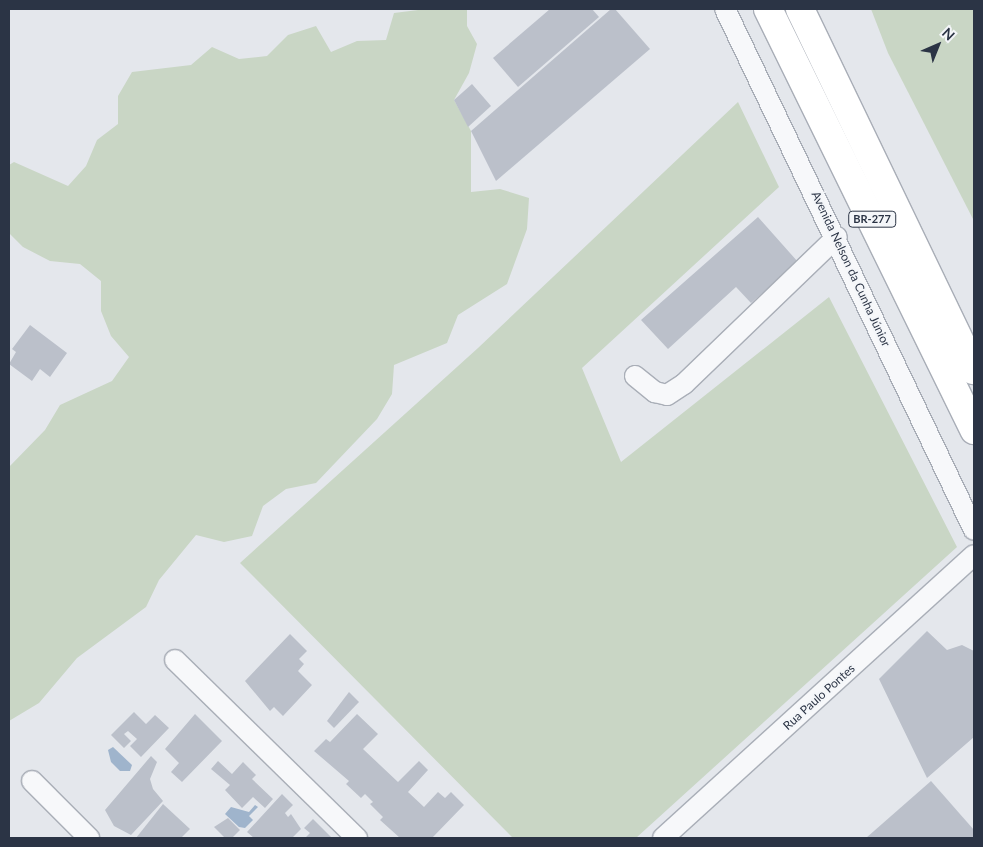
<!DOCTYPE html>
<meta charset="utf-8">
<style>
body{margin:0}
#map{position:relative;width:983px;height:847px;overflow:hidden;background:#e4e7ec;font-family:Lato,sans-serif}
div>[style]{position:absolute}
.green>*{inset:0;background:#c9d6c5}
.water>*{inset:0;background:#9fb4cc}
.building>*{inset:0;background:#bbc0ca}
.roads{filter:drop-shadow(1px 0 #a9aeb7) drop-shadow(-1px 0 #a9aeb7) drop-shadow(0 1px #a9aeb7) drop-shadow(0 -1px #a9aeb7)}
.minor>*{height:20px;margin:-10px;padding:0 10px;transform-origin:10px;border-radius:10px;background:#f7f8fa}
.highway>*{height:28px;margin:-14px;padding:0 14px;transform-origin:14px;border-radius:14px;background:#fff}
span{translate:-50% -50%;white-space:nowrap;text-align:center;line-height:1.15;-webkit-text-stroke:4px #f4f6f9;paint-order:stroke}
.shield-label span{padding:1px 4px;background:#f4f6f9;border:1px solid;border-radius:4px;-webkit-text-stroke-width:0}
.shield-label{font-size:11px;color:#2b3445;font-weight:700}
.street-label{font-size:12px;color:#2b3445}
.frame{position:absolute;inset:0;border:10px solid #2b3445;pointer-events:none}
.north{position:absolute;left:913px;top:20px;width:50px;height:50px;-webkit-text-stroke:4px #f4f6f9;paint-order:stroke;rotate:44deg;font-size:14px;font-weight:700;line-height:20px;text-align:center;color:#2b3445}
.north::after{content:'';display:block;margin:auto;width:18px;height:22px;background:#2b3445;clip-path:polygon(50% 0,100% 100%,50% 72%,0 100%)}
</style>
<div id="map">
<div class="green">
<i style="clip-path:polygon(426px 9px,467px 9px,467px 26px,477px 44px,469px 73px,454px 100px,471px 131px,471px 192px,500px 189px,529px 198px,527px 229px,507px 284px,458px 315px,447px 343px,394px 365px,392px 394px,377px 419px,316px 483px,286px 489px,263px 506px,252px 536px,224px 542px,196px 535px,159px 580px,146px 607px,77px 658px,39px 703px,9px 721px,9px 467px,45px 430px,60px 405px,112px 381px,129px 357px,111px 336px,101px 311px,101px 281px,80px 264px,50px 261px,23px 247px,9px 233px,9px 165px,14px 162px,68px 186px,86px 166px,97px 140px,118px 124px,118px 96px,132px 72px,191px 65px,212px 47px,239px 59px,267px 56px,288px 35px,316px 26px,331px 52px,357px 41px,386px 40px,394px 13px)"></i>
<i style="clip-path:polygon(871px 9px,974px 9px,974px 221px,888px 53px)"></i>
<i style="clip-path:polygon(738px 102px,779px 187px,582px 368px,621px 462px,829px 297px,957px 547px,636px 838px,513px 838px,240px 563px,478px 348px)"></i>
</div>
<div class="water">
<i style="clip-path:polygon(113px 747px,132px 765px,130px 771px,120px 771px,111px 762px,108px 750px)"></i>
<i style="clip-path:polygon(255px 805px,258px 807px,249px 816px,253px 820px,245px 828px,239px 827px,225px 814px,231px 807px,249px 812px)"></i>
</div>
<div class="building">
<i style="clip-path:polygon(550px 9px,592px 9px,599px 17px,518px 87px,493px 58px)"></i>
<i style="clip-path:polygon(611px 9px,615px 9px,650px 49px,496px 181px,471px 131px)"></i>
<i style="clip-path:polygon(472px 84px,491px 106px,468px 127px,454px 100px)"></i>
<i style="clip-path:polygon(758px 217px,798px 262px,751px 303px,736px 287px,668px 349px,641px 320px)"></i>
<i style="clip-path:polygon(30px 325px,67px 353px,50px 377px,40px 369px,32px 381px,9px 364px,16px 352px,12px 349px)"></i>
<i style="clip-path:polygon(927px 631px,947px 650px,962px 645px,974px 651px,974px 737px,927px 778px,879px 679px)"></i>
<i style="clip-path:polygon(290px 634px,307px 651px,299px 659px,304px 664px,298px 671px,312px 685px,283px 716px,274px 707px,270px 711px,245px 681px)"></i>
<i style="clip-path:polygon(349px 692px,359px 702px,334px 728px,327px 721px)"></i>
<i style="clip-path:polygon(134px 712px,146px 724px,155px 715px,169px 728px,141px 757px,130px 746px,137px 739px,128px 731px,124px 734px,131px 741px,124px 748px,111px 735px)"></i>
<i style="clip-path:polygon(195px 714px,222px 741px,182px 782px,171px 772px,179px 763px,165px 749px)"></i>
<i style="clip-path:polygon(357px 714px,378px 734px,363px 749px,398px 782px,419px 761px,428px 770px,408px 792px,424px 807px,438px 792px,445px 798px,451px 792px,464px 805px,432px 838px,400px 838px,380px 820px,383px 817px,370px 804px,373px 802px,365px 794px,361px 798px,346px 784px,349px 781px,314px 751px,326px 739px,330px 742px)"></i>
<i style="clip-path:polygon(151px 756px,157px 762px,150px 779px,153px 789px,163px 801px,131px 835px,114px 826px,105px 810px)"></i>
<i style="clip-path:polygon(218px 761px,232px 774px,243px 762px,256px 775px,252px 779px,273px 799px,265px 808px,253px 797px,242px 808px,225px 790px,230px 785px,211px 769px)"></i>
<i style="clip-path:polygon(931px 781px,974px 830px,974px 838px,866px 838px)"></i>
<i style="clip-path:polygon(282px 794px,293px 805px,285px 813px,288px 817px,291px 814px,301px 829px,292px 838px,254px 838px,247px 832px)"></i>
<i style="clip-path:polygon(163px 804px,190px 829px,181px 838px,136px 838px)"></i>
<i style="clip-path:polygon(228px 818px,240px 830px,232px 838px,225px 838px,214px 827px)"></i>
<i style="clip-path:polygon(313px 819px,332px 838px,305px 838px,310px 833px,304px 828px)"></i>
</div>
<div class="roads">
<div class="minor">
<i style="left:725px;top:9px;width:577px;rotate:64.46deg"></i>
<i style="left:635px;top:376px;width:26px;rotate:39deg"></i>
<i style="left:655px;top:392px;width:12px;rotate:14deg"></i>
<i style="left:667px;top:395px;width:20px;rotate:-33deg"></i>
<i style="left:684px;top:384px;width:212px;rotate:-43.9deg"></i>
<i style="left:175px;top:660px;width:255px;rotate:44.4deg"></i>
<i style="left:32px;top:781px;width:81px;rotate:45deg"></i>
<i style="left:663px;top:838px;width:420px;rotate:-42.3deg"></i>
</div>
<div class="highway">
<i style="left:768px;top:9px;width:469px;rotate:63.9deg"></i>
<i style="left:800px;top:9px;width:401px;rotate:64.3deg"></i>
</div>
</div>
<div class="shield-label">
<span style="left:872px;top:219px">BR-277</span>
</div>
<div class="street-label">
<span style="left:851px;top:269px;rotate:65deg">Avenida Nelson da Cunha Júnior</span>
<span style="left:819px;top:697px;rotate:-42deg">Rua Paulo Pontes</span>
</div>
<div class="frame"></div>
<div class="north">N</div>
</div>
